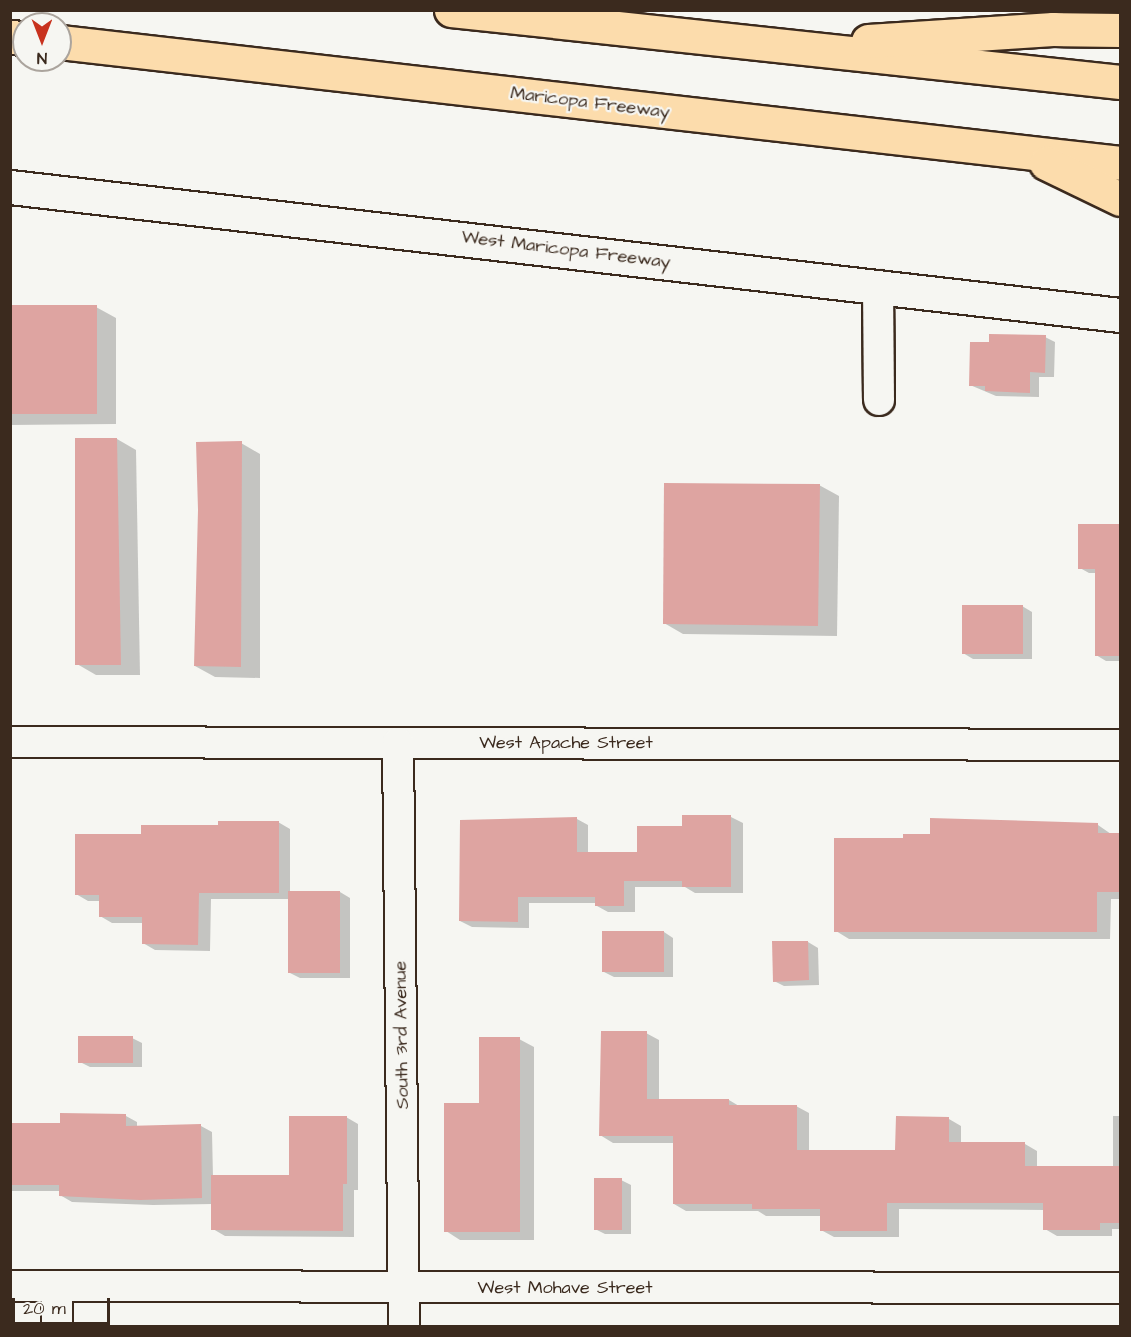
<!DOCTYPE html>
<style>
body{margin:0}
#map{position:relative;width:1131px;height:1337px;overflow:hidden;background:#f6f6f2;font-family:"Architects Daughter",sans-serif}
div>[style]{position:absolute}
.shadow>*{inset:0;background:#0003}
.building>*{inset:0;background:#dea4a1}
.roads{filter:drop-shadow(2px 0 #3b2a1e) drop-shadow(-2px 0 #3b2a1e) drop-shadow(0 2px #3b2a1e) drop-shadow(0 -2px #3b2a1e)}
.street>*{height:30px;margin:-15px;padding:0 15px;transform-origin:15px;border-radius:15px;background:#f6f6f2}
.secondary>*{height:33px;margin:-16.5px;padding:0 16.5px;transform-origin:16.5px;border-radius:16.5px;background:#f6f6f2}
.highway>*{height:33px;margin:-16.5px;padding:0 16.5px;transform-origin:16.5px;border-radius:16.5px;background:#fcdcac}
span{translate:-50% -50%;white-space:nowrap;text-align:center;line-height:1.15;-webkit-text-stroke:4.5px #f6f6f2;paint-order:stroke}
.street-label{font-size:18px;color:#3b2a1e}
.frame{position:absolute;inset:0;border:12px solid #3b2a1e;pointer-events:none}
.north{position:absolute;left:12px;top:12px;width:60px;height:60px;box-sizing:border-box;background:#f6f6f2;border:2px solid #aba49d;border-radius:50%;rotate:180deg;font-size:16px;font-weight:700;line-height:24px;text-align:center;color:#3b2a1e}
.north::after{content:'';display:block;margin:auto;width:21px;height:27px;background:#c8321e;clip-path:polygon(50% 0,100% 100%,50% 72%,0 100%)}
.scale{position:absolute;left:12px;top:1298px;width:98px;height:27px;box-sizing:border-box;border:3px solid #3b2a1e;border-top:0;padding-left:8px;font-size:18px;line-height:21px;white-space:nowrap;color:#3b2a1e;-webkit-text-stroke:4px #f6f6f2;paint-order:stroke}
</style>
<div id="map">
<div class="shadow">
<i style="clip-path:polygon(10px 307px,96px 307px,116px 318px,116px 424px,10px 425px)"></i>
<i style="clip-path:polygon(1045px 337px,1055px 342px,1054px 377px,1039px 377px,1039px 397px,996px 396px,970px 385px,990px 343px)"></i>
<i style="clip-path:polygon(117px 439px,136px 450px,140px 675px,96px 675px,77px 664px)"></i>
<i style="clip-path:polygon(241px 443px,260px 454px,260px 678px,215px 677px,195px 666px)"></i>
<i style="clip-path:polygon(819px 485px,839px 496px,837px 636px,683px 634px,664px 623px)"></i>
<i style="clip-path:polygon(1080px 526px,1120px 526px,1120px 661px,1106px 661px,1096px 655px,1096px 573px,1089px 573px,1080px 568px)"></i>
<i style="clip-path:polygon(1022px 606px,1032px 612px,1032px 659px,973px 659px,963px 653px)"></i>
<i style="clip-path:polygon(683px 817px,731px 817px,743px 823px,743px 893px,695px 893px,685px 887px,635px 887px,635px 912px,608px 912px,597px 906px,597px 903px,529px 903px,529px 928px,472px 927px,460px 921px,577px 819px,588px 825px,588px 854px,639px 854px,683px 827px)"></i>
<i style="clip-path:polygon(278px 822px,290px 829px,290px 892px,340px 892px,350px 898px,350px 978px,300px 978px,290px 973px,290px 899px,211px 899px,210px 951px,155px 950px,143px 943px,143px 923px,112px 923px,100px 916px,100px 901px,88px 901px,76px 894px,143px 836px)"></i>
<i style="clip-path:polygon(1098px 825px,1111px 834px,1120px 834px,1120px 899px,1111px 899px,1110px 939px,849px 939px,836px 931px,904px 839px)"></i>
<i style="clip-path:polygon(664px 932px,673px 938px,673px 977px,614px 977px,604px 972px)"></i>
<i style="clip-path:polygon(808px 942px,818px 948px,819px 985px,784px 986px,774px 981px)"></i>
<i style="clip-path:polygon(646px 1033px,659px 1040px,659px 1100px,729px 1100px,739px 1106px,796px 1106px,809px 1113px,809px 1152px,897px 1152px,949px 1119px,961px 1126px,961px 1144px,1025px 1144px,1037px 1151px,1037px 1168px,1113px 1168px,1113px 1116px,1120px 1116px,1120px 1229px,1112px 1229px,1112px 1236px,1057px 1236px,1045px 1229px,1045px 1210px,899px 1209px,899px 1237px,834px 1237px,821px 1230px,821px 1216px,766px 1216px,758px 1211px,686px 1211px,674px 1204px,674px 1143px,613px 1143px,600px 1135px)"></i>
<i style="clip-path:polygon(132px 1038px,142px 1043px,142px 1067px,90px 1067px,80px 1062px)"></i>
<i style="clip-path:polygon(519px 1039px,534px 1047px,534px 1240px,460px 1240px,446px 1231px,481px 1105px)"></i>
<i style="clip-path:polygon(126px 1116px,137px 1122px,137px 1127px,201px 1126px,212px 1132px,213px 1177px,291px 1177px,346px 1117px,358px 1124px,358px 1190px,354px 1190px,354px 1237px,225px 1236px,213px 1229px,213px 1204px,153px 1205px,72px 1202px,60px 1195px,60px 1191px,10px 1191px,10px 1124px,62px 1124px)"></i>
<i style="clip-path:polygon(621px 1180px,631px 1185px,631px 1234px,605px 1234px,595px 1229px)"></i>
</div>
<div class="building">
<i style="clip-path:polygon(10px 305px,97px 305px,97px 414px,10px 414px)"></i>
<i style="clip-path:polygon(989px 334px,1046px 335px,1045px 373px,1030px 372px,1030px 393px,985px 391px,985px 386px,969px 386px,970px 342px,989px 342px)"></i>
<i style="clip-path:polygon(75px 438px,117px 438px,121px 665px,75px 665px)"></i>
<i style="clip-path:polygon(242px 441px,241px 667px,194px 666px,198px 510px,196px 442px)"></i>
<i style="clip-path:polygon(664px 483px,820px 484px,818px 626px,663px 624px)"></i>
<i style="clip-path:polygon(1078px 524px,1120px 524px,1120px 656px,1095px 656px,1095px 569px,1078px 569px)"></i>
<i style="clip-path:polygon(962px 605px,1023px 605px,1023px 654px,962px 654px)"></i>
<i style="clip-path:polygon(682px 815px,731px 815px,731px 887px,682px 887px,682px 881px,624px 881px,624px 906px,595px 906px,595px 897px,518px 897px,518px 922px,459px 921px,460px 820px,577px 817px,577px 852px,637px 852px,637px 826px,682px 826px)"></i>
<i style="clip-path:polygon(930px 818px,1098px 823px,1098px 833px,1120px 833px,1120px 892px,1097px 892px,1097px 932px,834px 932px,834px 838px,903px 838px,903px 834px,930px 834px)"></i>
<i style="clip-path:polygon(218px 821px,279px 821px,279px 893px,199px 893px,198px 945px,142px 944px,142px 917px,99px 917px,99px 895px,75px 895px,75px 834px,141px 834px,141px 825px,218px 825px)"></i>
<i style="clip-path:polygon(288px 891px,340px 891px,340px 973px,288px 973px)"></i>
<i style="clip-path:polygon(602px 931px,664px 931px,664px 972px,602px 972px)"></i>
<i style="clip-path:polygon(772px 941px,808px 941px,809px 980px,773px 982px)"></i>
<i style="clip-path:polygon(601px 1031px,647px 1031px,647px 1099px,729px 1099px,729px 1105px,797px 1105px,797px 1150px,895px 1150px,896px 1116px,949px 1117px,949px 1142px,1025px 1142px,1025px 1166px,1120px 1166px,1120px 1223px,1100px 1223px,1100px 1230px,1043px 1230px,1043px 1203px,887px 1203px,887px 1231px,820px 1231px,820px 1209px,752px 1209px,752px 1204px,673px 1204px,673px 1136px,599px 1136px)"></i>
<i style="clip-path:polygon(78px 1036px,133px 1036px,133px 1063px,78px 1063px)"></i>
<i style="clip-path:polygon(479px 1037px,520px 1037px,520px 1232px,444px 1232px,444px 1103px,479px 1103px)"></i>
<i style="clip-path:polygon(60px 1113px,126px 1114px,126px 1126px,201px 1124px,202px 1198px,140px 1200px,59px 1196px,59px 1185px,10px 1185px,10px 1123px,60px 1123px)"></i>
<i style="clip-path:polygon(289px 1116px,347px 1116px,347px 1184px,343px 1184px,343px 1231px,211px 1230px,211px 1175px,289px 1175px)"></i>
<i style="clip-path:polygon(594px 1178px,622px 1178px,622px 1230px,594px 1230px)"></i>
</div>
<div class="roads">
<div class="street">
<i style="left:878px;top:286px;width:114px;rotate:89.5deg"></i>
<i style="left:10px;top:742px;width:1110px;rotate:0.15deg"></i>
<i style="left:398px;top:743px;width:583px;rotate:89.41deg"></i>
<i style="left:10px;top:1286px;width:1110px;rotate:0.1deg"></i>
<i style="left:57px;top:1286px;width:40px;rotate:90deg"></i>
</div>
<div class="secondary">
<i style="left:10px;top:187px;width:1117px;rotate:6.58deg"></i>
</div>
<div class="highway">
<i style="left:451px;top:10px;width:673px;rotate:6.14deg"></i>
<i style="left:10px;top:37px;width:14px;rotate:4deg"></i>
<i style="left:868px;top:41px;width:185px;rotate:-3.7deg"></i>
<i style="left:1053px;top:29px;width:67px;rotate:0.9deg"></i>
<i style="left:60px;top:42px;width:1067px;rotate:6.51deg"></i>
<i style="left:1046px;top:163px;width:82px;rotate:25.9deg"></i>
</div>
</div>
<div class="street-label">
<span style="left:590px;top:103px;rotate:7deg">Maricopa Freeway</span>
<span style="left:566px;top:250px;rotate:7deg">West Maricopa Freeway</span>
<span style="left:566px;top:743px">West Apache Street</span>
<span style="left:402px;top:1035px;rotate:-91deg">South 3rd Avenue</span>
<span style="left:565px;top:1288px">West Mohave Street</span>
</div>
<div class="frame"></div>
<div class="north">N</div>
<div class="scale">20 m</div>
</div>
